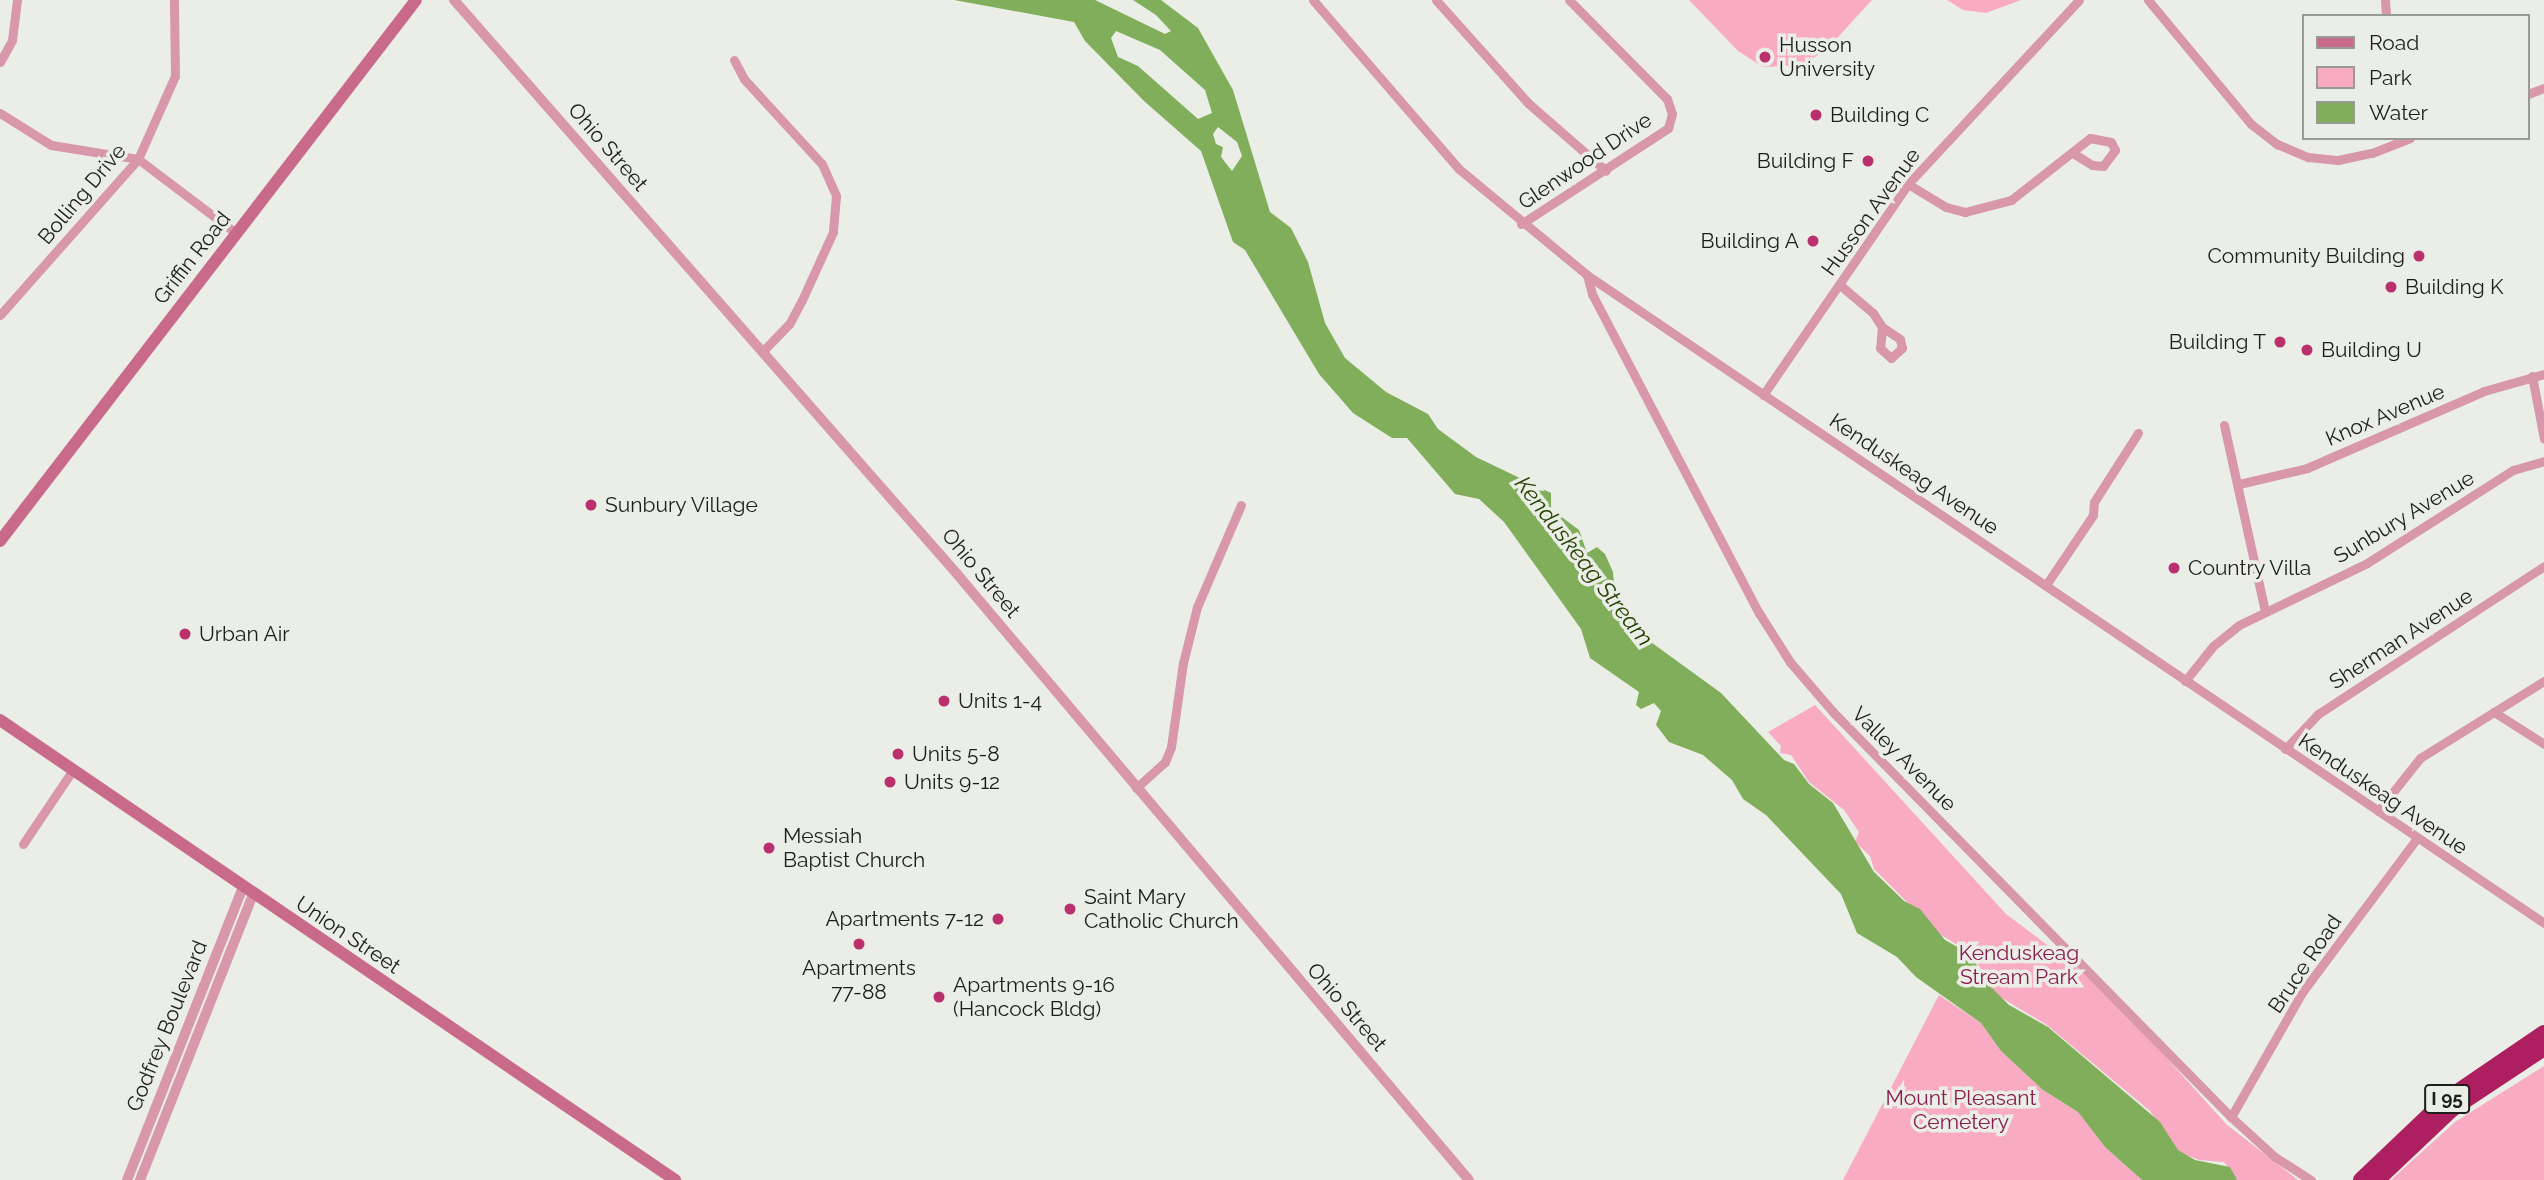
<!DOCTYPE html>
<style>
body{margin:0}
#map{position:relative;width:2544px;height:1180px;overflow:hidden;background:#eaeee7;font-family:Raleway,sans-serif}
div>[style]{position:absolute}
.green>*{inset:0;background:#faabc4}
.water>*{inset:0;background:#80ae5a}
.minor>*{height:9px;margin:-4.5px;padding:0 4.5px;transform-origin:4.5px;border-radius:4.5px;background:#d897ab}
.tertiary>*{height:10px;margin:-5px;padding:0 5px;transform-origin:5px;border-radius:5px;background:#d897ab}
.secondary>*{height:12px;margin:-6px;padding:0 6px;transform-origin:6px;border-radius:6px;background:#c96a8b}
.motorway>*{height:16px;margin:-8px;padding:0 8px;transform-origin:8px;border-radius:8px;background:#ae1f61}
.dots>*{width:19px;height:19px;translate:-50% -50%;box-sizing:border-box;border:4px solid #eaeee7;border-radius:50%}
span{translate:-50% -50%;white-space:nowrap;text-align:center;line-height:1.15;-webkit-text-stroke:7px #eaeee7;paint-order:stroke}
.shield-label span{padding:2px 5px;background:#eaeee7;border:2px solid;border-radius:5px;-webkit-text-stroke-width:0}
.shield-label{font-size:19px;color:#1c1e1b;font-weight:700}
.poi-label{font-size:21px;color:#1c1e1b}
.left{translate:0 -50%;text-align:left}
.right{translate:-100% -50%;text-align:right}
.street-label{font-size:21px;color:#1c1e1b}
.park-label{font-size:21px;color:#8b1a4e}
.water-label{font-size:23px;color:#254203;font-style:italic}
.legend{position:absolute;left:2302px;top:14px;width:228px;height:126px;box-sizing:border-box;background:#eaeee7;border:2px solid #989b95;margin:0;padding:9px 12px;list-style:none;font-size:21px;color:#1c1e1b}
.legend li{display:flex;align-items:center;gap:14px;height:35px}
.legend b{width:35px;border:2px solid #989b95}
</style>
<div id="map">
<div class="green">
<i style="clip-path:polygon(1689px 0,1872px 0,1827px 49px,1803px 65px,1763px 67px,1738px 51px)"></i>
<i style="clip-path:polygon(1947px 0,2021px 0,1986px 13px,1963px 10px)"></i>
<i style="clip-path:polygon(1815px 705px,2006px 914px,2079px 969px,2120px 1006px,2226px 1124px,2298px 1180px,2237px 1180px,2224px 1162px,2199px 1160px,2176px 1151px,2150px 1111px,2047px 1025px,1995px 994px,1981px 979px,1983px 972px,1969px 952px,1938px 933px,1874px 869px,1870px 856px,1855px 842px,1859px 832px,1844px 810px,1809px 782px,1791px 755px,1780px 753px,1781px 746px,1768px 732px)"></i>
<i style="clip-path:polygon(1939px 995px,1981px 1023px,2001px 1051px,2043px 1090px,2078px 1112px,2105px 1147px,2142px 1180px,1843px 1180px)"></i>
<i style="clip-path:polygon(2544px 1066px,2544px 1180px,2391px 1180px,2455px 1122px)"></i>
</div>
<div class="water">
<i style="clip-path:polygon(evenodd,954px 0,1095px 0,1165px 34px,1171px 31px,1156px 15px,1133px 0,1161px 0,1198px 28px,1233px 90px,1270px 212px,1291px 228px,1308px 262px,1325px 323px,1345px 358px,1386px 392px,1428px 414px,1438px 429px,1476px 457px,1551px 493px,1551px 509px,1579px 530px,1587px 553px,1597px 547px,1605px 554px,1613px 572px,1617px 616px,1635px 617px,1637px 632px,1721px 693px,1784px 760px,1794px 764px,1809px 784px,1833px 803px,1874px 872px,1904px 901px,1920px 909px,1945px 940px,1970px 954px,1990px 986px,2009px 1005px,2048px 1027px,2160px 1122px,2178px 1150px,2195px 1160px,2230px 1167px,2237px 1180px,2142px 1180px,2105px 1147px,2078px 1112px,2043px 1090px,2001px 1051px,1981px 1023px,1916px 977px,1897px 957px,1857px 933px,1841px 894px,1766px 815px,1743px 799px,1732px 780px,1703px 755px,1669px 742px,1656px 725px,1661px 711px,1654px 703px,1641px 709px,1636px 705px,1639px 692px,1590px 658px,1581px 629px,1504px 522px,1479px 499px,1455px 494px,1407px 438px,1392px 438px,1353px 413px,1319px 374px,1245px 250px,1233px 242px,1201px 151px,1144px 101px,1085px 41px,1074px 22px,954px 0,1116px 31px,1160px 50px,1205px 90px,1212px 113px,1198px 119px,1138px 66px,1118px 57px,1111px 38px,1116px 31px,954px 0,1218px 127px,1237px 142px,1242px 156px,1232px 171px,1221px 157px,1223px 147px,1216px 144px,1213px 134px,1218px 127px)"></i>
</div>
<div class="minor">
<i style="left:1313px;top:0;width:223px;rotate:49.2deg"></i>
<i style="left:1459px;top:169px;width:166px;rotate:39.6deg"></i>
<i style="left:1587px;top:275px;width:1156px;rotate:34.1deg"></i>
<i style="left:1436px;top:0;width:138px;rotate:48.2deg"></i>
<i style="left:1528px;top:103px;width:103px;rotate:41.1deg"></i>
<i style="left:2148px;top:0;width:161px;rotate:50.3deg"></i>
<i style="left:2251px;top:124px;width:33px;rotate:38deg"></i>
<i style="left:2277px;top:144px;width:34px;rotate:23deg"></i>
<i style="left:2308px;top:157px;width:30px;rotate:6deg"></i>
<i style="left:2338px;top:160px;width:35px;rotate:-12deg"></i>
<i style="left:2372px;top:153px;width:41px;rotate:-21.5deg"></i>
<i style="left:2385px;top:0;width:16px;rotate:86deg"></i>
<i style="left:734px;top:60px;width:21px;rotate:62deg"></i>
<i style="left:744px;top:79px;width:115px;rotate:47.5deg"></i>
<i style="left:822px;top:164px;width:35px;rotate:66deg"></i>
<i style="left:836px;top:196px;width:36px;rotate:95deg"></i>
<i style="left:833px;top:232px;width:75px;rotate:114.5deg"></i>
<i style="left:802px;top:300px;width:27px;rotate:118deg"></i>
<i style="left:789px;top:324px;width:36px;rotate:134deg"></i>
<i style="left:0;top:62px;width:25px;rotate:-61deg"></i>
<i style="left:12px;top:40px;width:40px;rotate:-82.9deg"></i>
<i style="left:2528px;top:94px;width:17px;rotate:-21deg"></i>
<i style="left:0;top:113px;width:60px;rotate:32.1deg"></i>
<i style="left:51px;top:145px;width:88px;rotate:9.1deg"></i>
<i style="left:138px;top:159px;width:123px;rotate:37.1deg"></i>
<i style="left:1908px;top:184px;width:44px;rotate:31.2deg"></i>
<i style="left:1946px;top:207px;width:20px;rotate:15deg"></i>
<i style="left:1965px;top:212px;width:48px;rotate:-14.6deg"></i>
<i style="left:2011px;top:200px;width:100px;rotate:-38.1deg"></i>
<i style="left:2090px;top:138px;width:21px;rotate:11deg"></i>
<i style="left:2111px;top:142px;width:9px;rotate:63deg"></i>
<i style="left:2115px;top:150px;width:20px;rotate:127deg"></i>
<i style="left:2103px;top:166px;width:11px;rotate:-175deg"></i>
<i style="left:2092px;top:165px;width:22px;rotate:-148deg"></i>
<i style="left:1521px;top:224px;width:176px;rotate:-33.1deg"></i>
<i style="left:1668px;top:128px;width:15px;rotate:-74deg"></i>
<i style="left:1672px;top:114px;width:16px;rotate:-108deg"></i>
<i style="left:1667px;top:99px;width:139px;rotate:-134.7deg"></i>
<i style="left:1587px;top:275px;width:20px;rotate:75deg"></i>
<i style="left:1592px;top:294px;width:360px;rotate:62.4deg"></i>
<i style="left:1759px;top:613px;width:58px;rotate:57.7deg"></i>
<i style="left:1790px;top:662px;width:66px;rotate:49.3deg"></i>
<i style="left:1833px;top:712px;width:568px;rotate:45.5deg"></i>
<i style="left:2231px;top:1117px;width:59px;rotate:42.3deg"></i>
<i style="left:2275px;top:1157px;width:43px;rotate:32.6deg"></i>
<i style="left:1840px;top:285px;width:43px;rotate:40.3deg"></i>
<i style="left:1873px;top:313px;width:17px;rotate:57deg"></i>
<i style="left:1882px;top:327px;width:21px;rotate:95deg"></i>
<i style="left:1880px;top:348px;width:15px;rotate:42deg"></i>
<i style="left:1891px;top:358px;width:15px;rotate:-42deg"></i>
<i style="left:1902px;top:348px;width:9px;rotate:-103deg"></i>
<i style="left:1900px;top:339px;width:22px;rotate:-146deg"></i>
<i style="left:0;top:315px;width:208px;rotate:-48.5deg"></i>
<i style="left:138px;top:159px;width:91px;rotate:-66deg"></i>
<i style="left:175px;top:76px;width:76px;rotate:-90.8deg"></i>
<i style="left:2532px;top:376px;width:64px;rotate:79.2deg"></i>
<i style="left:1763px;top:395px;width:256px;rotate:-55.5deg"></i>
<i style="left:1908px;top:184px;width:251px;rotate:-47.1deg"></i>
<i style="left:2224px;top:425px;width:190px;rotate:77.6deg"></i>
<i style="left:2239px;top:484px;width:70px;rotate:-13.2deg"></i>
<i style="left:2307px;top:468px;width:193px;rotate:-23.5deg"></i>
<i style="left:2484px;top:391px;width:62px;rotate:-15.8deg"></i>
<i style="left:2046px;top:585px;width:84px;rotate:-56.1deg"></i>
<i style="left:2093px;top:515px;width:13px;rotate:-86deg"></i>
<i style="left:2094px;top:502px;width:82px;rotate:-57.5deg"></i>
<i style="left:2185px;top:681px;width:45px;rotate:-51.3deg"></i>
<i style="left:2213px;top:646px;width:33px;rotate:-39deg"></i>
<i style="left:2239px;top:625px;width:142px;rotate:-25.8deg"></i>
<i style="left:2367px;top:563px;width:173px;rotate:-32.5deg"></i>
<i style="left:2513px;top:470px;width:32px;rotate:-16deg"></i>
<i style="left:2544px;top:681px;width:59px;rotate:148.2deg"></i>
<i style="left:2494px;top:712px;width:59px;rotate:32.6deg"></i>
<i style="left:2285px;top:749px;width:48px;rotate:-46.7deg"></i>
<i style="left:2318px;top:714px;width:270px;rotate:-33.2deg"></i>
<i style="left:1136px;top:788px;width:39px;rotate:-42deg"></i>
<i style="left:1165px;top:762px;width:16px;rotate:-68deg"></i>
<i style="left:1171px;top:747px;width:85px;rotate:-81.9deg"></i>
<i style="left:1183px;top:663px;width:58px;rotate:-76deg"></i>
<i style="left:1197px;top:607px;width:111px;rotate:-66.7deg"></i>
<i style="left:2378px;top:811px;width:68px;rotate:-51.6deg"></i>
<i style="left:2420px;top:758px;width:87px;rotate:-31.9deg"></i>
<i style="left:23px;top:844px;width:88px;rotate:-56.1deg"></i>
<i style="left:2231px;top:1117px;width:145px;rotate:-60.3deg"></i>
<i style="left:2303px;top:991px;width:191px;rotate:-53.3deg"></i>
</div>
<div class="tertiary">
<i style="left:454px;top:0;width:763px;rotate:48.77deg"></i>
<i style="left:957px;top:574px;width:793px;rotate:49.81deg"></i>
<i style="left:127px;top:1180px;width:315px;rotate:-68.4deg"></i>
<i style="left:140px;top:1180px;width:308px;rotate:-68.4deg"></i>
</div>
<div class="secondary">
<i style="left:0;top:541px;width:682px;rotate:-52.44deg"></i>
<i style="left:0;top:720px;width:817px;rotate:34.27deg"></i>
</div>
<div class="motorway">
<i style="left:2361px;top:1180px;width:115px;rotate:-43.6deg"></i>
<i style="left:2444px;top:1101px;width:121px;rotate:-34.2deg"></i>
<i style="left:2377px;top:1180px;width:103px;rotate:-43.4deg"></i>
<i style="left:2452px;top:1109px;width:110px;rotate:-33.5deg"></i>
</div>
<div class="dots">
<i style="left:1765px;top:57px;background:#ba306c"></i>
<i style="left:1816px;top:115px;background:#ba306c"></i>
<i style="left:1868px;top:161px;background:#ba306c"></i>
<i style="left:1813px;top:241px;background:#ba306c"></i>
<i style="left:2419px;top:256px;background:#ba306c"></i>
<i style="left:2391px;top:287px;background:#ba306c"></i>
<i style="left:2280px;top:342px;background:#ba306c"></i>
<i style="left:2307px;top:350px;background:#ba306c"></i>
<i style="left:591px;top:505px;background:#ba306c"></i>
<i style="left:2174px;top:568px;background:#ba306c"></i>
<i style="left:185px;top:634px;background:#ba306c"></i>
<i style="left:944px;top:701px;background:#ba306c"></i>
<i style="left:898px;top:754px;background:#ba306c"></i>
<i style="left:890px;top:782px;background:#ba306c"></i>
<i style="left:769px;top:848px;background:#ba306c"></i>
<i style="left:1070px;top:909px;background:#ba306c"></i>
<i style="left:998px;top:919px;background:#ba306c"></i>
<i style="left:859px;top:944px;background:#ba306c"></i>
<i style="left:939px;top:997px;background:#ba306c"></i>
</div>
<div class="shield-label">
<span style="left:2447px;top:1099px">I 95</span>
</div>
<div class="poi-label">
<span class="left" style="left:1779px;top:57px">Husson<br>University</span>
<span class="left" style="left:1830px;top:115px">Building C</span>
<span class="right" style="left:1854px;top:161px">Building F</span>
<span class="right" style="left:1799px;top:241px">Building A</span>
<span class="right" style="left:2405px;top:256px">Community Building</span>
<span class="left" style="left:2405px;top:287px">Building K</span>
<span class="right" style="left:2266px;top:342px">Building T</span>
<span class="left" style="left:2321px;top:350px">Building U</span>
<span class="left" style="left:605px;top:505px">Sunbury Village</span>
<span class="left" style="left:2188px;top:568px">Country Villa</span>
<span class="left" style="left:199px;top:634px">Urban Air</span>
<span class="left" style="left:958px;top:701px">Units 1-4</span>
<span class="left" style="left:912px;top:754px">Units 5-8</span>
<span class="left" style="left:904px;top:782px">Units 9-12</span>
<span class="left" style="left:783px;top:848px">Messiah<br>Baptist Church</span>
<span class="left" style="left:1084px;top:909px">Saint Mary<br>Catholic Church</span>
<span class="right" style="left:984px;top:919px">Apartments 7-12</span>
<span style="left:859px;top:980px">Apartments<br>77-88</span>
<span class="left" style="left:953px;top:997px">Apartments 9-16<br>(Hancock Bldg)</span>
</div>
<div class="street-label">
<span style="left:608px;top:147px;rotate:49deg">Ohio Street</span>
<span style="left:1585px;top:161px;rotate:-34deg">Glenwood Drive</span>
<span style="left:82px;top:194px;rotate:-50deg">Bolling Drive</span>
<span style="left:1871px;top:212px;rotate:-54deg">Husson Avenue</span>
<span style="left:192px;top:258px;rotate:-52deg">Griffin Road</span>
<span style="left:2385px;top:415px;rotate:-23deg">Knox Avenue</span>
<span style="left:1914px;top:474px;rotate:34deg">Kenduskeag Avenue</span>
<span style="left:2404px;top:517px;rotate:-31deg">Sunbury Avenue</span>
<span style="left:981px;top:573px;rotate:50deg">Ohio Street</span>
<span style="left:2401px;top:639px;rotate:-33deg">Sherman Avenue</span>
<span style="left:1904px;top:759px;rotate:45deg">Valley Avenue</span>
<span style="left:2383px;top:794px;rotate:34deg">Kenduskeag Avenue</span>
<span style="left:348px;top:935px;rotate:34deg">Union Street</span>
<span style="left:2305px;top:964px;rotate:-56deg">Bruce Road</span>
<span style="left:1347px;top:1007px;rotate:49deg">Ohio Street</span>
<span style="left:167px;top:1026px;rotate:-68deg">Godfrey Boulevard</span>
</div>
<div class="park-label">
<span style="left:2019px;top:965px">Kenduskeag<br>Stream Park</span>
<span style="left:1961px;top:1110px">Mount Pleasant<br>Cemetery</span>
</div>
<div class="water-label">
<span style="left:1584px;top:561px;rotate:52deg">Kenduskeag Stream</span>
</div>
<ul class="legend">
<li><b style="height:9px;background:#c96a8b"></b>Road</li>
<li><b style="height:19px;background:#faabc4"></b>Park</li>
<li><b style="height:19px;background:#80ae5a"></b>Water</li>
</ul>
</div>
